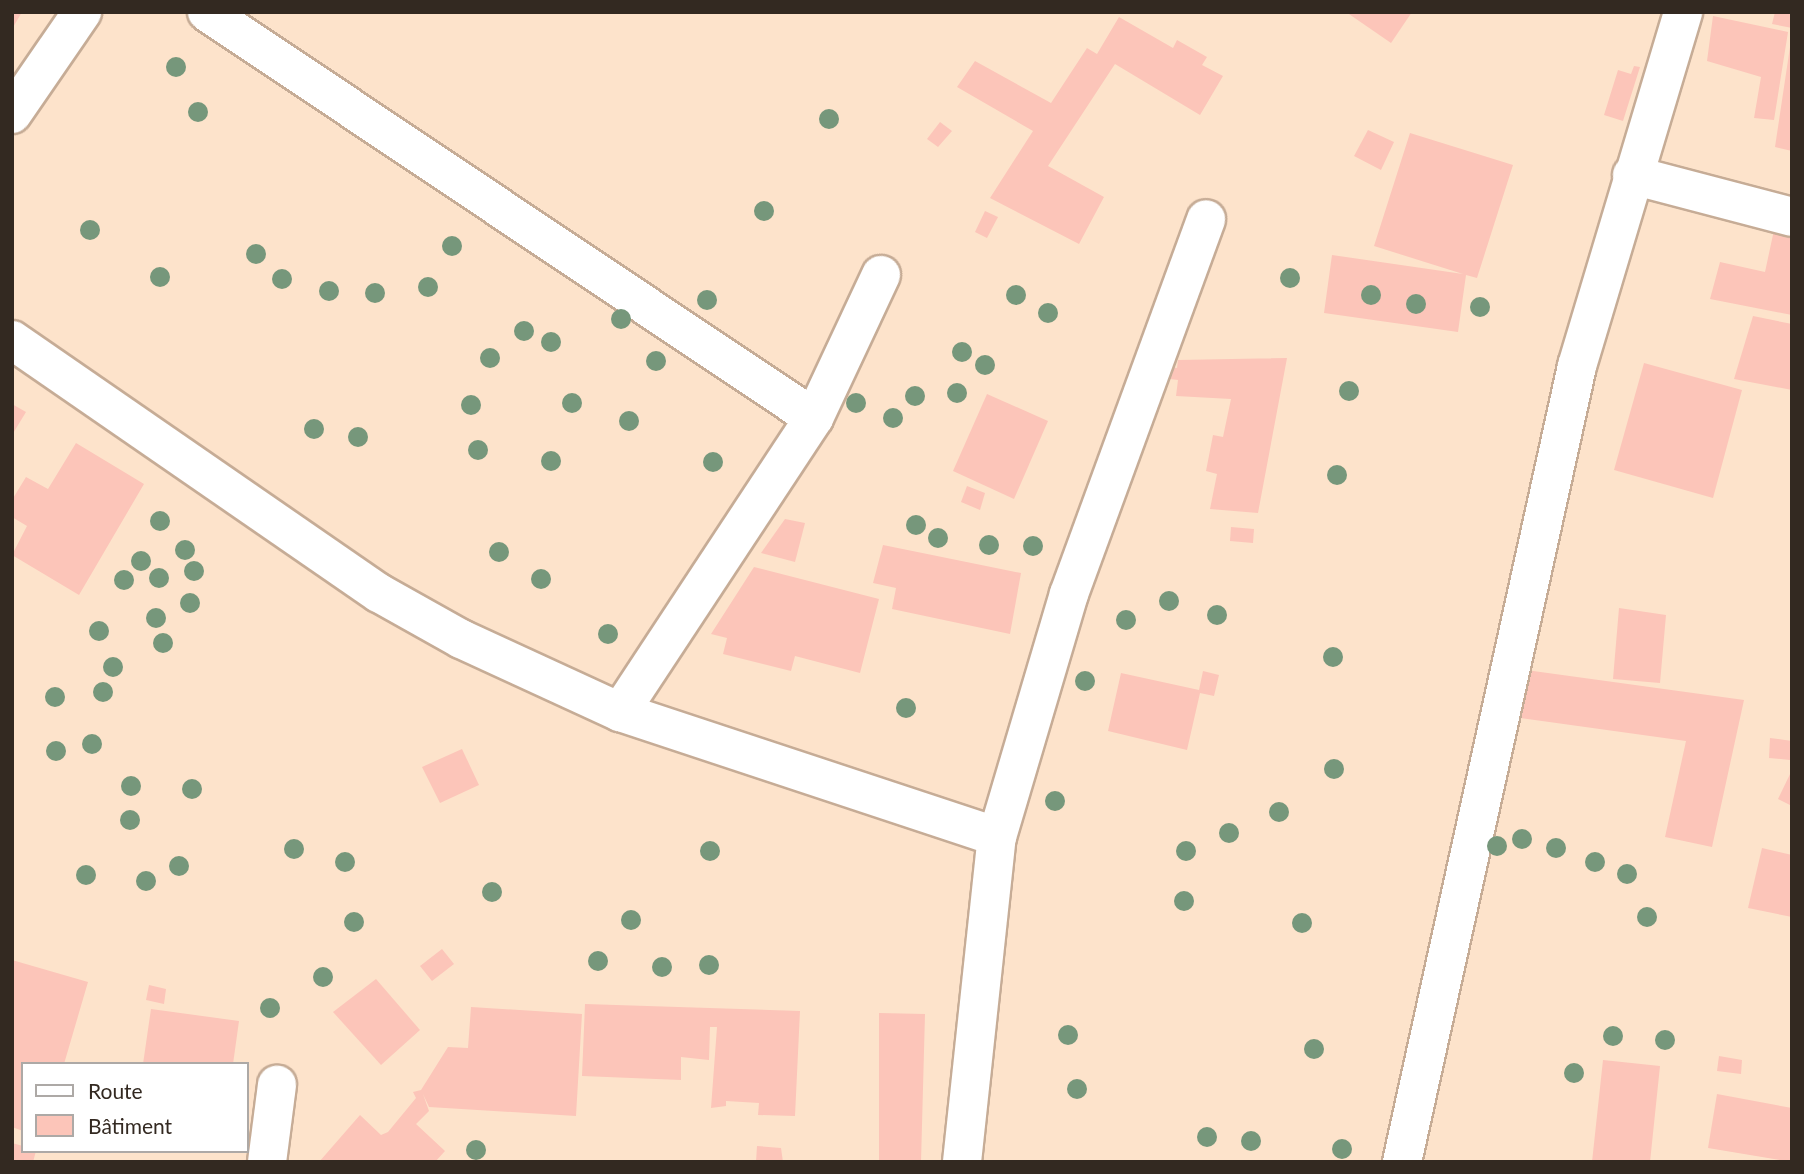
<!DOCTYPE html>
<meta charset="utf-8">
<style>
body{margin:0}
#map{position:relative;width:1804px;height:1174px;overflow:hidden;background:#fde3cb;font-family:Lato,sans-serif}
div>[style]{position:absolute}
.building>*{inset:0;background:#fcc5b9}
.roads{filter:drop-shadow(2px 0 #c6ac96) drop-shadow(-2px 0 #c6ac96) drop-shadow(0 2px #c6ac96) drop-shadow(0 -2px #c6ac96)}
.street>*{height:38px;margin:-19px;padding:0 19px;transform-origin:19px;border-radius:19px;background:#fff}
.trees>*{width:20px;height:20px;margin:-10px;border-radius:50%;background:#76977b}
span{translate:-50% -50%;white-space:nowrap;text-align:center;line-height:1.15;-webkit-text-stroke:5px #fff;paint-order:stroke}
.frame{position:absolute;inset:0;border:14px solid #332921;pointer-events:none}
.legend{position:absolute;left:21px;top:1062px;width:228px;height:91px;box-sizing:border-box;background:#fff;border:2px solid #ada9a6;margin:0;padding:9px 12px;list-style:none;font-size:21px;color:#332921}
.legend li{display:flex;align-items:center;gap:14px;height:35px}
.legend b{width:35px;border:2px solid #ada9a6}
</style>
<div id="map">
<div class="building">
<i style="clip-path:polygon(12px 12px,22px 12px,12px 29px)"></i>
<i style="clip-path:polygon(1346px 12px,1412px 12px,1391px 43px)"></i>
<i style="clip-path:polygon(1775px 12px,1792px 12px,1792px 28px,1772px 24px)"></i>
<i style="clip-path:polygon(1713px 16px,1788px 32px,1774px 120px,1754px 118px,1761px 77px,1707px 61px)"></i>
<i style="clip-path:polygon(1119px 17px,1173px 48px,1177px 40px,1207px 57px,1202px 65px,1223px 76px,1200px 115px,1115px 64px,1048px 166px,1104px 197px,1079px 244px,990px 198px,1033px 131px,957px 87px,975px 61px,1051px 103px,1087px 48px,1097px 54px)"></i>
<i style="clip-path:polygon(1790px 47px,1792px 47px,1792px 151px,1775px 147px)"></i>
<i style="clip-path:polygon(1634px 66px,1640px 67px,1623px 121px,1604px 115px,1618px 70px,1631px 74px)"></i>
<i style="clip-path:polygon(940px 122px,952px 131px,938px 147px,927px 139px)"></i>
<i style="clip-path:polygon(1368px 130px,1394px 142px,1381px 170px,1354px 156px)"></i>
<i style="clip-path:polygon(1410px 133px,1513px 165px,1477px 278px,1466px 275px,1458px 332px,1324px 313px,1332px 255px,1463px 274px,1374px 246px)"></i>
<i style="clip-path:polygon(985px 211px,998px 217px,987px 238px,975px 232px)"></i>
<i style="clip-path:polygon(1774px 230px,1792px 234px,1792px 315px,1710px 299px,1720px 262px,1765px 272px)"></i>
<i style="clip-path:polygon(1753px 316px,1792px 324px,1792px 390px,1734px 379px)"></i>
<i style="clip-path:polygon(1287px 358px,1258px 513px,1210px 509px,1217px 474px,1206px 471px,1213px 435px,1223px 437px,1231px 399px,1176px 396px,1178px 380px,1170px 379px,1170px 367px,1177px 368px,1178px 360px)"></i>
<i style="clip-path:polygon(1644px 363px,1742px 390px,1713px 498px,1614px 470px)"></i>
<i style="clip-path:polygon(987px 394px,1048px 421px,1014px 499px,953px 471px)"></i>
<i style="clip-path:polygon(12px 404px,26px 412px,12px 435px)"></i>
<i style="clip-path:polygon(76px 443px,144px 484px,79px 595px,12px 555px,27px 526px,12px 517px,12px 500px,26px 477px,48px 489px)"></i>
<i style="clip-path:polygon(967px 486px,985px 493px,980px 510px,961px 502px)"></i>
<i style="clip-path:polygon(785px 519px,805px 523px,795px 562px,761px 553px)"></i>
<i style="clip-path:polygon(1231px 527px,1254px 529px,1253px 543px,1230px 541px)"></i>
<i style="clip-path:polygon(883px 545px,1021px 573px,1010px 634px,892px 609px,896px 588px,873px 583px)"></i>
<i style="clip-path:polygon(754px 567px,879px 599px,860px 673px,795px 656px,791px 671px,723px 654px,727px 638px,711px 634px)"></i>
<i style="clip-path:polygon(1619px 608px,1666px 615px,1660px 683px,1613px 679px)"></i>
<i style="clip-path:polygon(1526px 670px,1744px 700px,1712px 847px,1665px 837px,1686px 741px,1520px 718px)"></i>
<i style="clip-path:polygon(1203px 671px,1219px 675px,1214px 696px,1200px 693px,1187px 750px,1108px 731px,1121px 673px,1199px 690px)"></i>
<i style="clip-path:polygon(1770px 738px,1792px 741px,1790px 760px,1769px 758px)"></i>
<i style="clip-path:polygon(462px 749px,479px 785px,440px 803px,422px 767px)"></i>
<i style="clip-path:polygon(1792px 770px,1792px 806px,1778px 799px)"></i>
<i style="clip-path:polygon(1762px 848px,1792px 855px,1792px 917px,1748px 908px)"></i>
<i style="clip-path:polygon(442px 949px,454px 964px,432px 981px,420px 966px)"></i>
<i style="clip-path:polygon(12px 960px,88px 982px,64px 1064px,23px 1064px,23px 1131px,12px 1127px)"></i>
<i style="clip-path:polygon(376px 979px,420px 1030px,381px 1065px,333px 1012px)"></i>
<i style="clip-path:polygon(149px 985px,166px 989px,164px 1004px,146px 1000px)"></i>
<i style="clip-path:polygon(585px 1004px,800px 1011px,795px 1116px,758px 1115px,759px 1103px,726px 1101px,726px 1106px,711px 1108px,717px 1027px,710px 1027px,709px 1060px,681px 1057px,681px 1080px,582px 1076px)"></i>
<i style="clip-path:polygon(471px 1007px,582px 1014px,576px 1116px,429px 1107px,423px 1094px,429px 1111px,416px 1124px,445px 1151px,435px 1162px,319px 1162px,360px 1115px,381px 1135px,388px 1132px,416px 1098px,413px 1092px,421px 1090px,448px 1047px,468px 1048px)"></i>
<i style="clip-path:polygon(151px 1009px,239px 1021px,233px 1064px,143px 1064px)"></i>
<i style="clip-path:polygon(879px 1013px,925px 1014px,921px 1162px,879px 1162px)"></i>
<i style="clip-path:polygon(1719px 1056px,1742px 1060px,1741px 1074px,1717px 1071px)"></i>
<i style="clip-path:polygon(1603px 1060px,1660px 1066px,1650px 1162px,1592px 1162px)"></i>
<i style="clip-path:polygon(1717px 1094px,1792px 1108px,1792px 1162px,1708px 1148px)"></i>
<i style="clip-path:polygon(12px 1143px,23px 1146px,23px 1151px,36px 1151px,33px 1162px,12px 1162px)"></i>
<i style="clip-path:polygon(757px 1146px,781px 1148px,783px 1162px,756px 1162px)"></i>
</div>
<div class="roads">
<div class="street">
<i style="left:207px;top:12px;width:730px;rotate:33.78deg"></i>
<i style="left:12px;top:114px;width:124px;rotate:-55.5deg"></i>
<i style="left:1632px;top:175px;width:165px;rotate:14.7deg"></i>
<i style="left:12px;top:340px;width:446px;rotate:34.6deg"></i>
<i style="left:379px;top:593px;width:94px;rotate:29.3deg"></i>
<i style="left:461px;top:639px;width:175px;rotate:24.7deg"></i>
<i style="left:620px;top:712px;width:397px;rotate:18.3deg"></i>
<i style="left:620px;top:712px;width:352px;rotate:-56.6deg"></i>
<i style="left:814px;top:418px;width:158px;rotate:-64.9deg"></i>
<i style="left:267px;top:1162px;width:78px;rotate:-82.6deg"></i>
<i style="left:962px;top:1162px;width:327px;rotate:-83.9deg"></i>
<i style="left:997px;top:837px;width:253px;rotate:-73.5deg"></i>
<i style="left:1069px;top:594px;width:399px;rotate:-69.9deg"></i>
<i style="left:1402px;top:1162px;width:815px;rotate:-77.6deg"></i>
<i style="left:1577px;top:366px;width:370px;rotate:-73.3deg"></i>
</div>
</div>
<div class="trees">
<i style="left:176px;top:67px"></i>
<i style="left:198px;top:112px"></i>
<i style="left:829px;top:119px"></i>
<i style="left:764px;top:211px"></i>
<i style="left:90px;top:230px"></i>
<i style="left:452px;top:246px"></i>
<i style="left:256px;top:254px"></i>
<i style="left:160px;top:277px"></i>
<i style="left:1290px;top:278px"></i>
<i style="left:282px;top:279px"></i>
<i style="left:428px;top:287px"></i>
<i style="left:329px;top:291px"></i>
<i style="left:375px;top:293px"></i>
<i style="left:1016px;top:295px"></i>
<i style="left:1371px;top:295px"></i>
<i style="left:707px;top:300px"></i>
<i style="left:1416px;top:304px"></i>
<i style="left:1480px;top:307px"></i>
<i style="left:1048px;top:313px"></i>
<i style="left:621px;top:319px"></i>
<i style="left:524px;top:331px"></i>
<i style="left:551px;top:342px"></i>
<i style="left:962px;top:352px"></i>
<i style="left:490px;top:358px"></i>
<i style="left:656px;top:361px"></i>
<i style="left:985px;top:365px"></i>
<i style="left:1349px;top:391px"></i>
<i style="left:957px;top:393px"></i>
<i style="left:915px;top:396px"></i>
<i style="left:572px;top:403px"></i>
<i style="left:856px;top:403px"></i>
<i style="left:471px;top:405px"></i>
<i style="left:893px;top:418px"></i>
<i style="left:629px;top:421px"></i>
<i style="left:314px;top:429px"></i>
<i style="left:358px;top:437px"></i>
<i style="left:478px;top:450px"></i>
<i style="left:551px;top:461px"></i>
<i style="left:713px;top:462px"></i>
<i style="left:1337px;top:475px"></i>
<i style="left:160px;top:521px"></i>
<i style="left:916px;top:525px"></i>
<i style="left:938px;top:538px"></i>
<i style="left:989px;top:545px"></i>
<i style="left:1033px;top:546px"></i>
<i style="left:185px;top:550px"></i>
<i style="left:499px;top:552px"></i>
<i style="left:141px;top:561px"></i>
<i style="left:194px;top:571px"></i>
<i style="left:159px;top:578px"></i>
<i style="left:541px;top:579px"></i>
<i style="left:124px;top:580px"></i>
<i style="left:1169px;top:601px"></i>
<i style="left:190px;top:603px"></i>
<i style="left:1217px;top:615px"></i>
<i style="left:156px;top:618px"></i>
<i style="left:1126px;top:620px"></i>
<i style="left:99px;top:631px"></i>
<i style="left:608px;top:634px"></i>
<i style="left:163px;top:643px"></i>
<i style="left:1333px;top:657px"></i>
<i style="left:113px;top:667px"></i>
<i style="left:1085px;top:681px"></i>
<i style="left:103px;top:692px"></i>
<i style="left:55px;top:697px"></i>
<i style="left:906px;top:708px"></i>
<i style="left:92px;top:744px"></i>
<i style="left:56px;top:751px"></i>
<i style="left:1334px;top:769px"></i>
<i style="left:131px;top:786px"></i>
<i style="left:192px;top:789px"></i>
<i style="left:1055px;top:801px"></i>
<i style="left:1279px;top:812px"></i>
<i style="left:130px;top:820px"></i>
<i style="left:1229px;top:833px"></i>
<i style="left:1522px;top:839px"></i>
<i style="left:1497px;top:846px"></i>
<i style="left:1556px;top:848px"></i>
<i style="left:294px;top:849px"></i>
<i style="left:710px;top:851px"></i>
<i style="left:1186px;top:851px"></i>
<i style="left:345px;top:862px"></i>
<i style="left:1595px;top:862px"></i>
<i style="left:179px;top:866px"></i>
<i style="left:1627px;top:874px"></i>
<i style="left:86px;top:875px"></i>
<i style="left:146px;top:881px"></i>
<i style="left:492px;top:892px"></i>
<i style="left:1184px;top:901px"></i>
<i style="left:1647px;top:917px"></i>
<i style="left:631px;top:920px"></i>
<i style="left:354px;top:922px"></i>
<i style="left:1302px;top:923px"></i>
<i style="left:598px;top:961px"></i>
<i style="left:709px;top:965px"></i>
<i style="left:662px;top:967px"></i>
<i style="left:323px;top:977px"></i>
<i style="left:270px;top:1008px"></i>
<i style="left:1068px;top:1035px"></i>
<i style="left:1613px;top:1036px"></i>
<i style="left:1665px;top:1040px"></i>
<i style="left:1314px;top:1049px"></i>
<i style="left:1574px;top:1073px"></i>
<i style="left:1077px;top:1089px"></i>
<i style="left:1207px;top:1137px"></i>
<i style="left:1251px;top:1141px"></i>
<i style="left:1342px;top:1149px"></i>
<i style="left:476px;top:1150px"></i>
</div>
<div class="frame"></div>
<ul class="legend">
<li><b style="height:9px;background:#fff"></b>Route</li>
<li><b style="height:19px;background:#fcc5b9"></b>Bâtiment</li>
</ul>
</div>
